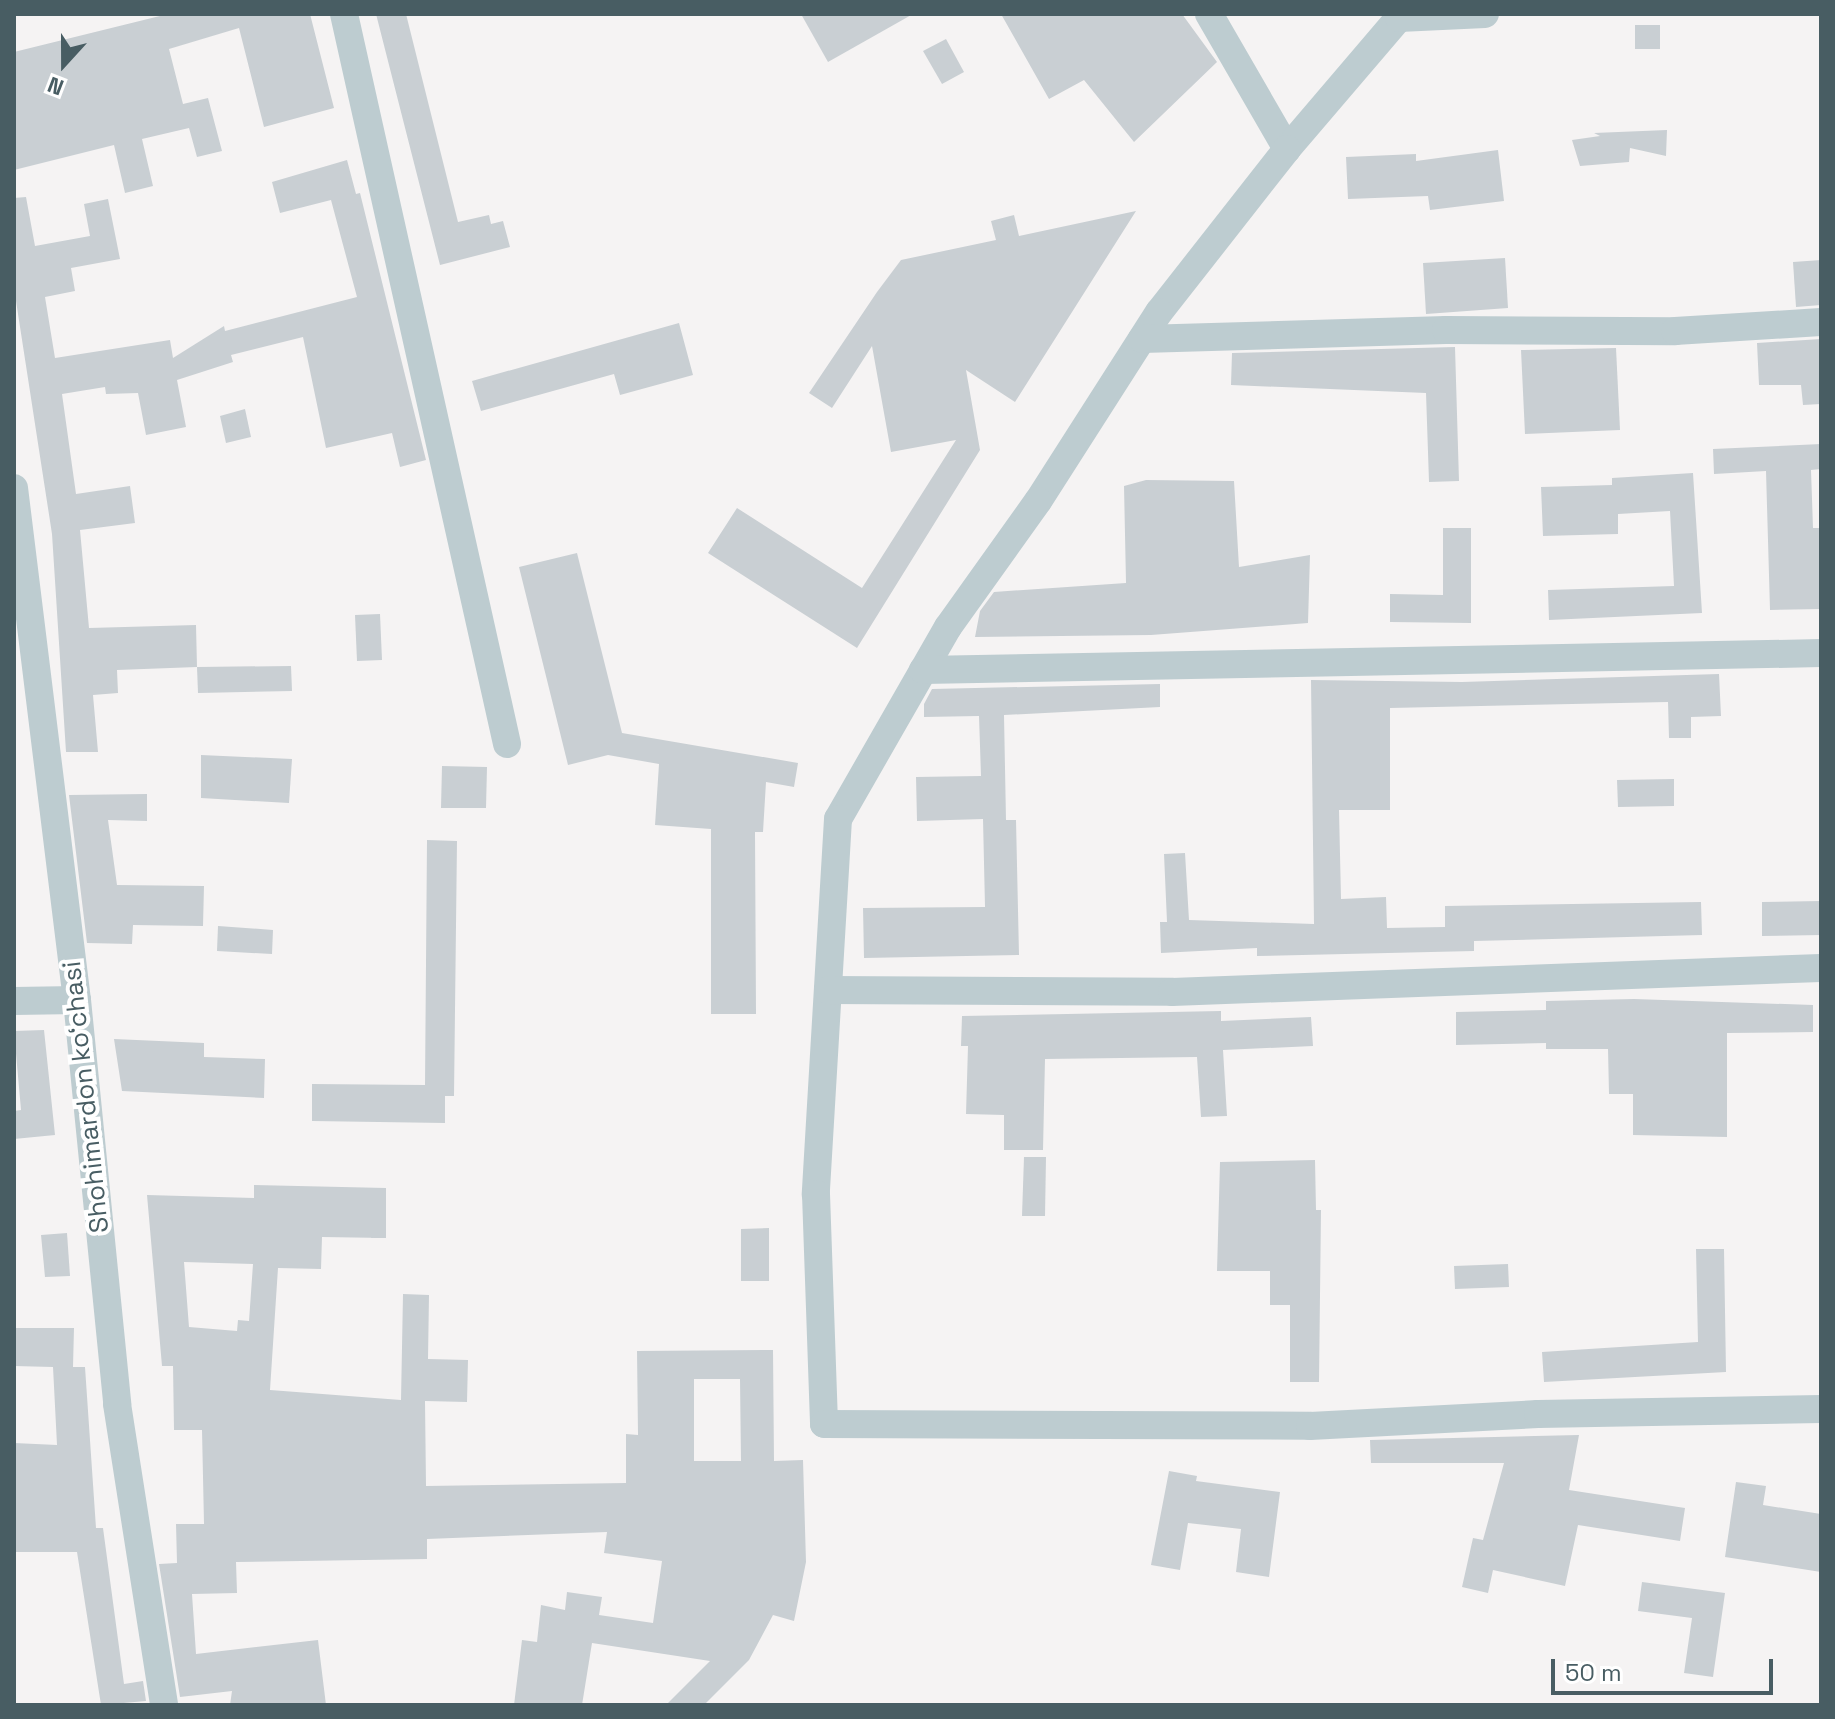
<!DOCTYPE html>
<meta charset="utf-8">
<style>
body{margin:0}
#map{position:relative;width:1835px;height:1719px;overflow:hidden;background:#f5f3f3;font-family:"Space Grotesk",sans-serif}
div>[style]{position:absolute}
.building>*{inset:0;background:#c9cfd3}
.minor>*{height:28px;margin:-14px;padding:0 14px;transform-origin:14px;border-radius:14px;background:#bdccd0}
span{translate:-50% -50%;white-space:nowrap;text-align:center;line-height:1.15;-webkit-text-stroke:8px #fff;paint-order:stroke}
.street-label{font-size:26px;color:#485d63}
.frame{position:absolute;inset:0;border:16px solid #485d63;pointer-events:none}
.north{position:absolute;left:24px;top:24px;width:80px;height:80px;-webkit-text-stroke:6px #fff;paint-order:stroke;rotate:201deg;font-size:22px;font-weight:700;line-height:32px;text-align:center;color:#485d63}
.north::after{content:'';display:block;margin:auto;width:28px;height:36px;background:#485d63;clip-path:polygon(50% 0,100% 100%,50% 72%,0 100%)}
.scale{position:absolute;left:1551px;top:1659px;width:222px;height:36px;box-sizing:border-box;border:4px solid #485d63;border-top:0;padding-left:10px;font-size:24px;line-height:28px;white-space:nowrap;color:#485d63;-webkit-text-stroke:6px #fff;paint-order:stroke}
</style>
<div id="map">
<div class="building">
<i style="clip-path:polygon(168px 14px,310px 14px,334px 108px,264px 127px,239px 28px,169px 49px,183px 104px,208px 98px,222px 151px,197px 157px,189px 128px,142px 139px,153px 186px,125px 193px,114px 145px,14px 170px,14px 52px)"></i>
<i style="clip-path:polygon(376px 14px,406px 14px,458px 222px,489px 215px,491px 224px,503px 221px,510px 247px,440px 265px)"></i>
<i style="clip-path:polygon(801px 14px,913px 14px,828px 62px)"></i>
<i style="clip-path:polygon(1001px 14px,1182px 14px,1217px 62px,1134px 142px,1084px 80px,1049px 99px)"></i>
<i style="clip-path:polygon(1635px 25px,1660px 25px,1660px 49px,1635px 49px)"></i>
<i style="clip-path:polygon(946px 39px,964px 72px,942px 84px,923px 51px)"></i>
<i style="clip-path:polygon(1667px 130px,1666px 156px,1630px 148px,1629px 162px,1580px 166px,1572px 140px,1600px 136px,1594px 133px)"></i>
<i style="clip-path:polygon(1498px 150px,1504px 201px,1430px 210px,1428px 196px,1348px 199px,1346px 157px,1416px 154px,1416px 161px)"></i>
<i style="clip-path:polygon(347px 160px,356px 194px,360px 193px,426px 460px,400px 467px,392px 433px,326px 448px,303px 337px,231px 355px,233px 362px,177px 380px,186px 427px,146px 435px,138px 393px,106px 394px,105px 387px,62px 394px,76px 494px,130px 486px,135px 523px,80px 530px,89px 628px,196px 625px,197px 667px,117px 670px,118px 693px,93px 695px,98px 752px,66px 752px,52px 534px,14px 288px,14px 198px,26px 197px,35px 246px,90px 236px,84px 204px,108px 199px,120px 259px,71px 268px,75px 291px,45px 297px,55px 358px,170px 340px,173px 358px,224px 326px,225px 331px,357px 297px,331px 200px,280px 213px,272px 182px)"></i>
<i style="clip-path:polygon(1136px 211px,1015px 402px,966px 370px,980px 450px,857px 648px,708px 553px,737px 508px,862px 588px,956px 440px,891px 452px,872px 346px,832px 408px,809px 393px,877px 292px,901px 260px,996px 240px,991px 221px,1014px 215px,1019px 236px)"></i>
<i style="clip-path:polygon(1505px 258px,1508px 308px,1426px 314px,1423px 263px)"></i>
<i style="clip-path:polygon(1821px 260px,1821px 305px,1796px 307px,1793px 262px)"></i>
<i style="clip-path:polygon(679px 323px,693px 375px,620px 395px,614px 374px,481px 411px,472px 381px)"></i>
<i style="clip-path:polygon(1821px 339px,1821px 404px,1803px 405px,1801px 385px,1759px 385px,1757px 343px)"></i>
<i style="clip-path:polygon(1455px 347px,1459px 481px,1429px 482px,1426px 393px,1231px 385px,1232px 353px)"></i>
<i style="clip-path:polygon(1616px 348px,1620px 430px,1525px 434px,1521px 350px)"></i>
<i style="clip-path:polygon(245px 409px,251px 437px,226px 443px,220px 416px)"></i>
<i style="clip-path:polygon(1821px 444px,1821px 469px,1811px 470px,1813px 528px,1821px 528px,1821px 609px,1770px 610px,1766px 471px,1714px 474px,1713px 449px)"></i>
<i style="clip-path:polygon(1693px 473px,1702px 613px,1549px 620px,1548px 590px,1674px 586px,1670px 511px,1618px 514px,1618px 534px,1543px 536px,1541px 487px,1612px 485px,1612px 478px)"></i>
<i style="clip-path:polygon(1146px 480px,1234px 481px,1239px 567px,1310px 555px,1308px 623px,1151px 635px,975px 637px,980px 611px,994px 592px,1126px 583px,1124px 486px)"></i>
<i style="clip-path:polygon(1443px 528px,1471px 528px,1471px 623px,1390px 622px,1390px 594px,1443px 595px)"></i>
<i style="clip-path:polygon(577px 553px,622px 733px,798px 763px,794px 787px,766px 782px,763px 832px,755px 832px,756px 1014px,711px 1014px,711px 829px,655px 825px,659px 764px,608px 755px,568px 765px,519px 567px)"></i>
<i style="clip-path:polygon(380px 614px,382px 660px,357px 661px,355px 615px)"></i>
<i style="clip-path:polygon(291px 666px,292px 691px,198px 693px,197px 667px)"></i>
<i style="clip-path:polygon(1719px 674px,1721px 716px,1691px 717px,1691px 738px,1669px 738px,1668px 702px,1390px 708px,1390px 810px,1339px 810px,1341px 899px,1386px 897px,1387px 928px,1445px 927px,1445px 906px,1701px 902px,1702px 935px,1474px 941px,1474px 951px,1257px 956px,1257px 948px,1161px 953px,1160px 922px,1167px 922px,1164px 854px,1185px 853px,1189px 920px,1314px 924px,1311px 680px,1462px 682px)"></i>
<i style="clip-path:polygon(1160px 684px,1160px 707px,1004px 715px,1006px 820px,1016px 820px,1019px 955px,864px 958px,863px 908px,985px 907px,983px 819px,917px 821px,916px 777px,981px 776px,979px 716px,924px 717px,924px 704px,932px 689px)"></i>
<i style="clip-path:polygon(201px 755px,292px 759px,289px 803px,201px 798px)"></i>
<i style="clip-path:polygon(442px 766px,487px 767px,486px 808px,441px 808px)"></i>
<i style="clip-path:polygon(1674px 779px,1674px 806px,1618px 807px,1617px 780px)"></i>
<i style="clip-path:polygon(147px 794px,147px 821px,108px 820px,117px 885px,204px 886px,203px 926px,133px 925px,132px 944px,87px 943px,69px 795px)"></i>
<i style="clip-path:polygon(427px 840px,457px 841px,454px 1096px,445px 1096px,445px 1123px,312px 1121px,312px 1084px,425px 1085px)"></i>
<i style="clip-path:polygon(1821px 901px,1821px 935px,1762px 936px,1762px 902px)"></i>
<i style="clip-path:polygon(218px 926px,273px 930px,272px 954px,217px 951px)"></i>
<i style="clip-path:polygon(1634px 999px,1813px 1005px,1813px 1032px,1727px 1033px,1727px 1137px,1633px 1135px,1633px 1094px,1609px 1094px,1608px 1049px,1546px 1049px,1546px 1043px,1456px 1045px,1456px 1012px,1546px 1010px,1546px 1001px)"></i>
<i style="clip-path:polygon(1221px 1011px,1221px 1021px,1311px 1017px,1313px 1046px,1223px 1050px,1227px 1116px,1201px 1117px,1197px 1057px,1045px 1059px,1043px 1150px,1004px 1150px,1004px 1115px,966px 1114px,968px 1046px,961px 1046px,962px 1016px)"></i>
<i style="clip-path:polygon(44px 1030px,55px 1135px,14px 1139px,14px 1111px,21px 1110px,14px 1031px)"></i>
<i style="clip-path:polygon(114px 1039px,204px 1043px,204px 1057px,265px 1059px,264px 1098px,122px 1091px)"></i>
<i style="clip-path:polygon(1024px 1157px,1046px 1157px,1045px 1216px,1022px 1216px)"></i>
<i style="clip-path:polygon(1315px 1160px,1316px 1210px,1321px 1210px,1319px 1382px,1290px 1382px,1290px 1305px,1270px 1305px,1270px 1271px,1217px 1271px,1220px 1162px)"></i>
<i style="clip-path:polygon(evenodd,254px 1185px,386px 1188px,386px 1238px,322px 1237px,321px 1269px,278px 1268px,270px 1390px,401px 1400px,403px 1294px,429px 1295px,428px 1359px,468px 1360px,467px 1402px,425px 1401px,426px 1486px,626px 1483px,626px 1434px,638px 1435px,637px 1351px,773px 1350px,774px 1461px,803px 1460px,806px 1562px,794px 1621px,773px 1615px,749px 1660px,704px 1705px,666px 1705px,710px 1661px,592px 1643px,582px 1705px,514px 1705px,522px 1640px,537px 1642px,541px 1605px,565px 1610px,567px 1592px,602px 1597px,599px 1615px,653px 1623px,662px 1561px,604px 1553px,607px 1532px,427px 1539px,427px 1559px,236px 1562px,237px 1593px,192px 1594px,196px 1654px,318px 1640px,326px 1705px,230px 1705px,232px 1691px,180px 1697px,159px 1564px,177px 1563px,176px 1524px,204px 1524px,202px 1430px,174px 1430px,173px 1366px,162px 1366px,147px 1195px,254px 1198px,254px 1185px,184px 1262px,253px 1264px,249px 1321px,238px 1320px,237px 1331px,189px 1327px,184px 1262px,254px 1185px,694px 1379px,740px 1379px,741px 1461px,694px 1461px,694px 1379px)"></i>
<i style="clip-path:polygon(769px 1228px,769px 1281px,741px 1281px,741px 1229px)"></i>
<i style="clip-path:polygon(67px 1233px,70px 1276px,45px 1277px,41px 1235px)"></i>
<i style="clip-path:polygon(1696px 1249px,1724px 1249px,1726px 1372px,1544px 1382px,1542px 1352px,1698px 1342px)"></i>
<i style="clip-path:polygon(1508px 1264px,1509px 1287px,1455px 1289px,1454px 1266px)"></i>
<i style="clip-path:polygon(14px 1328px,74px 1328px,73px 1367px,85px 1367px,96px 1528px,103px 1528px,124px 1684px,143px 1681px,146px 1701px,101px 1705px,77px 1552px,14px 1552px,14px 1443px,57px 1445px,53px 1367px,14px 1366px)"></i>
<i style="clip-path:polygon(1579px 1435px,1569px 1490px,1685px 1508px,1680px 1541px,1578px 1525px,1565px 1586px,1493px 1570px,1488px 1593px,1462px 1587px,1473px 1538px,1483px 1540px,1504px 1463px,1371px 1463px,1370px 1440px)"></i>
<i style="clip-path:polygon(1169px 1471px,1197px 1476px,1196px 1481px,1280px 1492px,1269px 1577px,1236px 1572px,1241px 1529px,1188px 1523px,1180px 1570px,1151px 1565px)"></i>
<i style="clip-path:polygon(1736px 1482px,1766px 1486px,1763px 1505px,1821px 1514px,1821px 1572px,1725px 1557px)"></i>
<i style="clip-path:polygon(1642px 1582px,1725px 1593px,1713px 1677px,1684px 1673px,1692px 1618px,1638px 1611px)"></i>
</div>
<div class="minor">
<i style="left:344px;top:14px;width:748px;rotate:77.41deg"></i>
<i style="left:1209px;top:14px;width:156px;rotate:60deg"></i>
<i style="left:1287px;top:149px;width:172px;rotate:-49.5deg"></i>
<i style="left:1399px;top:18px;width:86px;rotate:-2.7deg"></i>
<i style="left:1287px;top:149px;width:207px;rotate:128.1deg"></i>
<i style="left:1159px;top:312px;width:224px;rotate:122.6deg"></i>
<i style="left:1038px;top:501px;width:155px;rotate:125.5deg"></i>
<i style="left:948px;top:627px;width:221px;rotate:119.8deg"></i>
<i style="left:838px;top:819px;width:376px;rotate:93.4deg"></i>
<i style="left:816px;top:1194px;width:230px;rotate:88deg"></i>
<i style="left:824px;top:1424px;width:486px;rotate:0.2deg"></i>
<i style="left:1310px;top:1426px;width:228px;rotate:-3deg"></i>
<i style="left:1538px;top:1414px;width:283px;rotate:-1deg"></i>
<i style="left:1142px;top:339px;width:304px;rotate:-1.7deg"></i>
<i style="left:1446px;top:330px;width:229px;rotate:0.3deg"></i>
<i style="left:1675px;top:331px;width:146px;rotate:-3.5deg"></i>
<i style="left:14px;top:488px;width:516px;rotate:82.99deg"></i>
<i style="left:77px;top:1000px;width:406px;rotate:84.3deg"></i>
<i style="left:117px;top:1404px;width:305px;rotate:81.1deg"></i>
<i style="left:923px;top:670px;width:898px;rotate:-1.08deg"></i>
<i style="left:828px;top:990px;width:344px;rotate:0.3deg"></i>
<i style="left:1172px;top:992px;width:649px;rotate:-2.12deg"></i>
<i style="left:14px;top:1001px;width:63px;rotate:-0.9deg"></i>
</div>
<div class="street-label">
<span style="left:86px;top:1097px;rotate:-96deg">Shohimardon koʻchasi</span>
</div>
<div class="frame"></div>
<div class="north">N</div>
<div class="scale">50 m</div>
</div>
